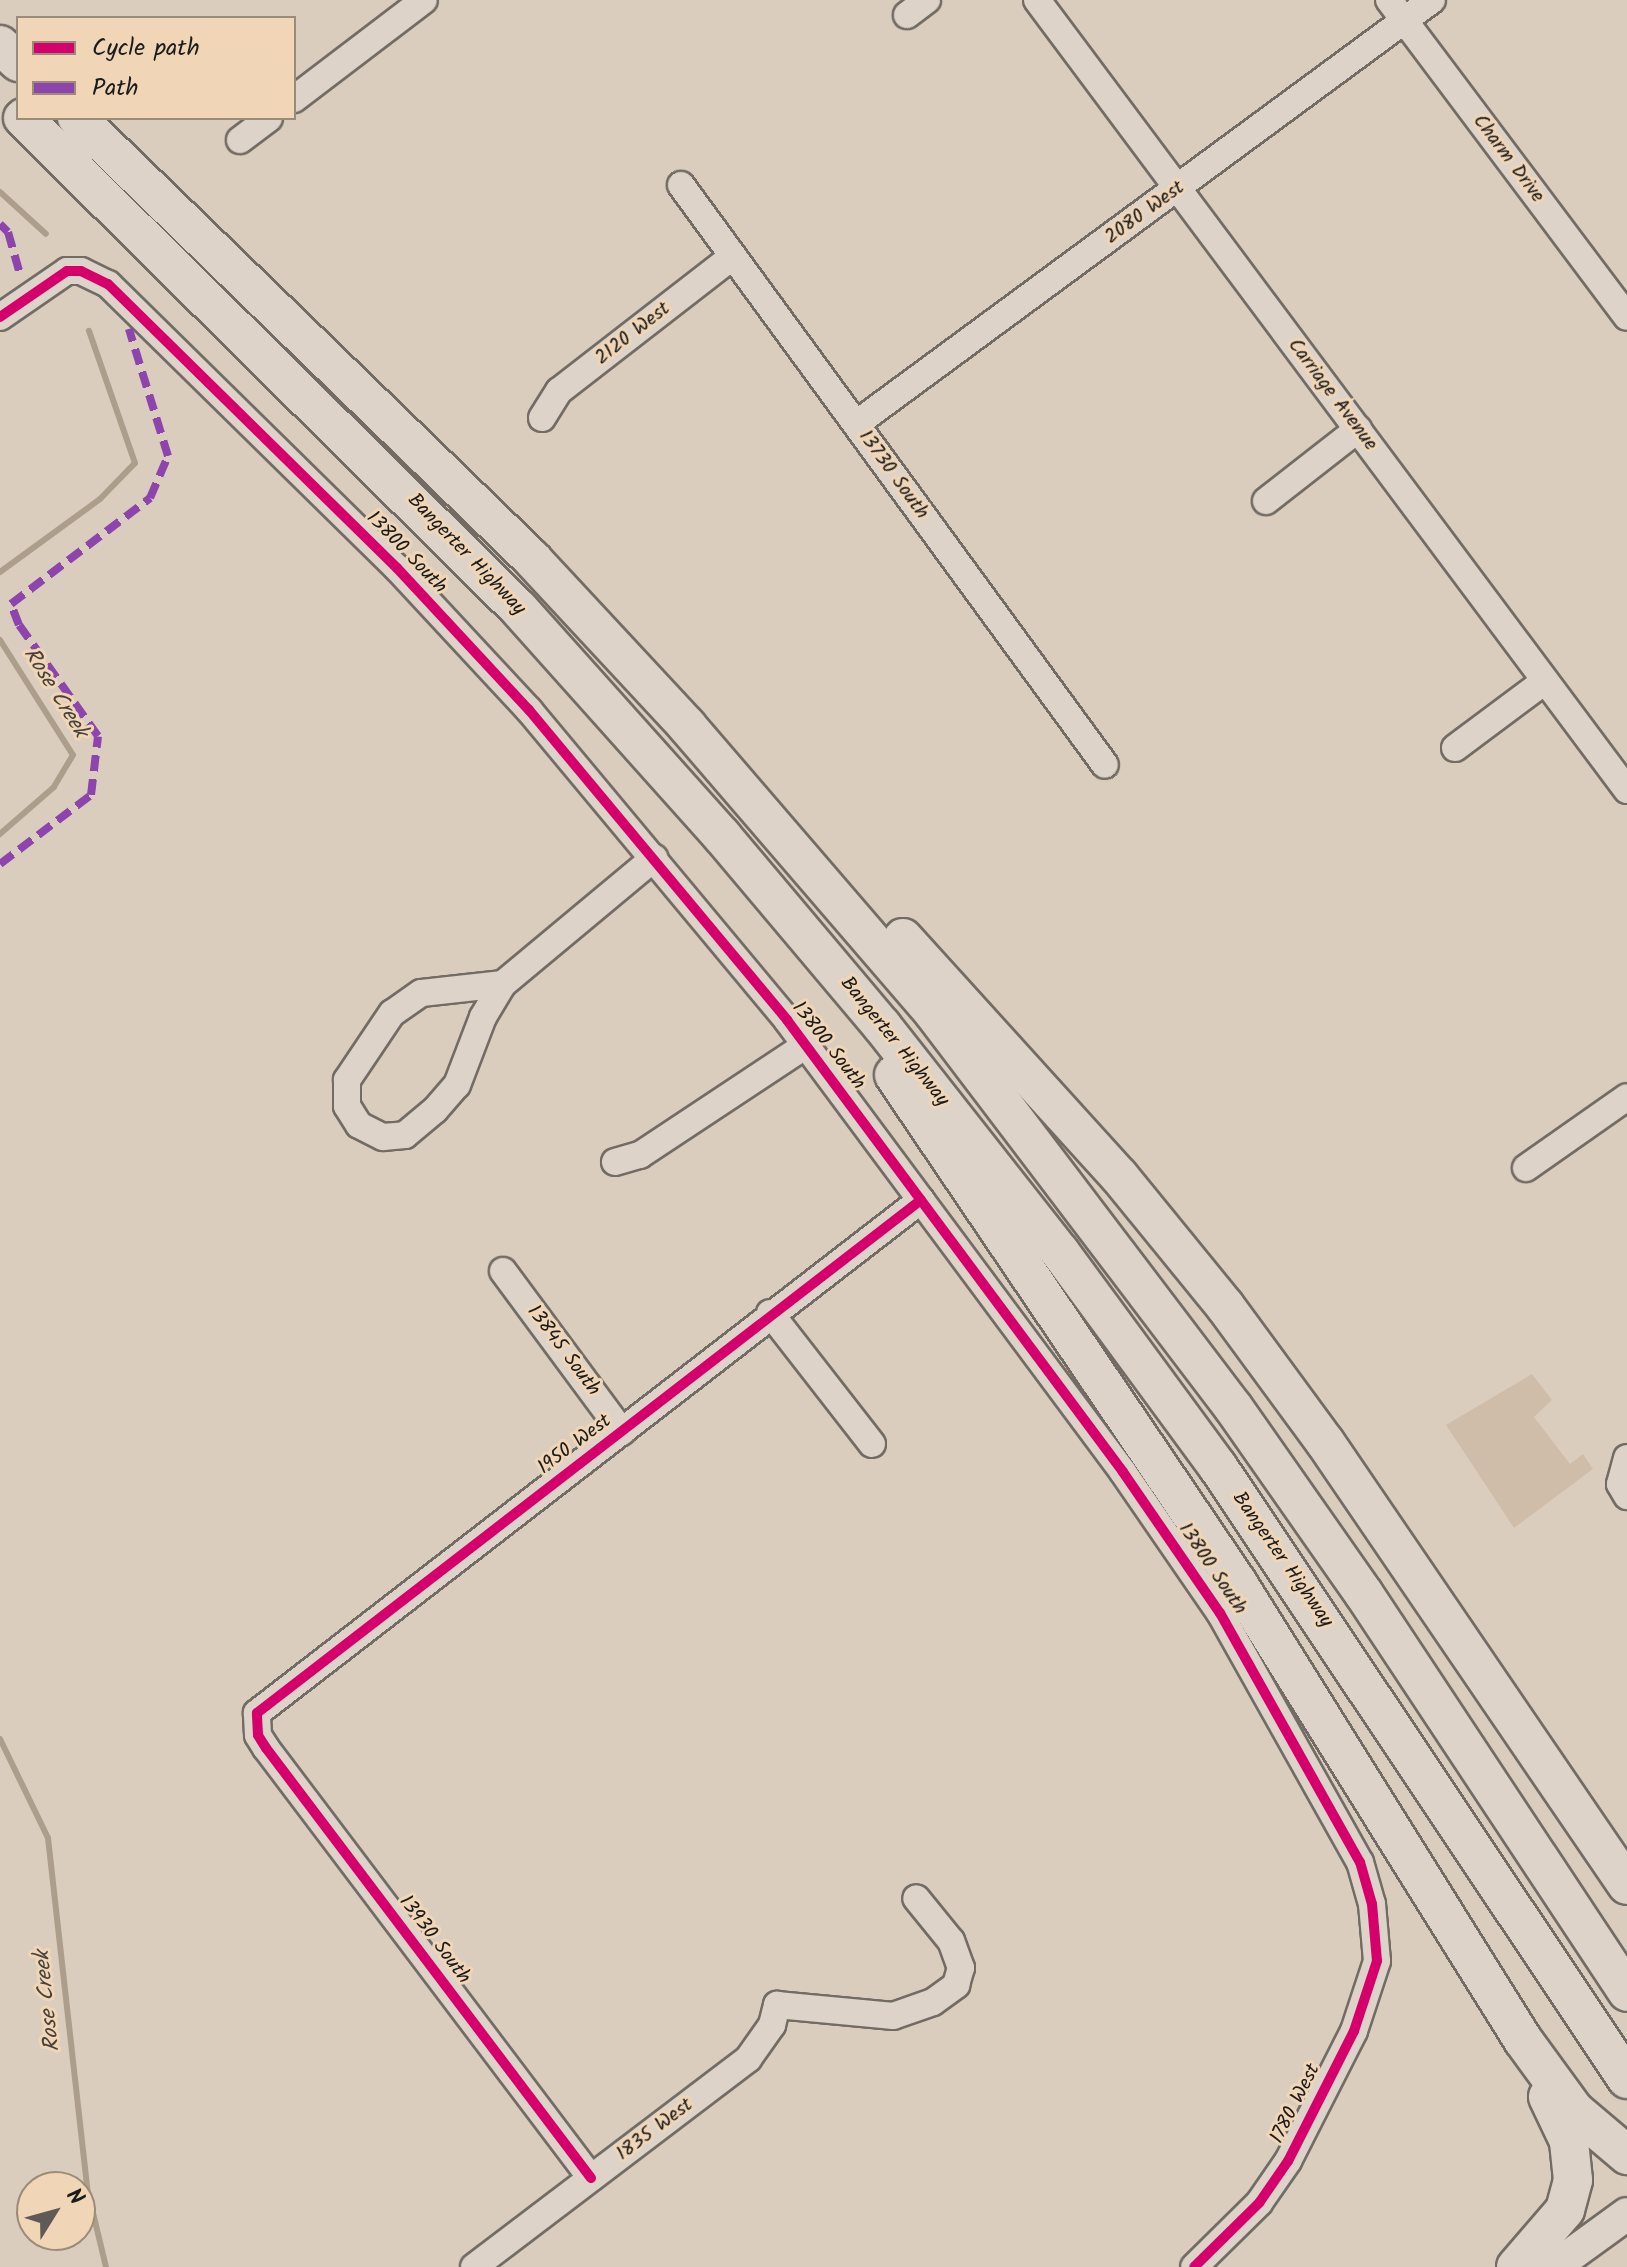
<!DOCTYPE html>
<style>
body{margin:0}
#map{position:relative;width:1627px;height:2267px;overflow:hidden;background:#dbcdbe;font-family:Kalam,sans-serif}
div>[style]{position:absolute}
.green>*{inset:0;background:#cfbda9}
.stream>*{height:6px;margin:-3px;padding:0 3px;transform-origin:3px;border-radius:3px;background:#ad9e8c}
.roads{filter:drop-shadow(2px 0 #726c65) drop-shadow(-2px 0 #726c65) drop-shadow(0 2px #726c65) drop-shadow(0 -2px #726c65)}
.minor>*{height:26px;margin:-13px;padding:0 13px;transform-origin:13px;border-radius:13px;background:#ddd3c8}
.major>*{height:32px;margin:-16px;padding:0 16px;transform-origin:16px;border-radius:16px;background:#ddd3c8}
.highway>*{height:38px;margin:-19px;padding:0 19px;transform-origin:19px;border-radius:19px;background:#ddd3c8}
.quiet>*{height:8px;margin-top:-4px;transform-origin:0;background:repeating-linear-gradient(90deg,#8e44ad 0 16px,transparent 0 24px)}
.cycleway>*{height:10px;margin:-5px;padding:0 5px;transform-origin:5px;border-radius:5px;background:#d6006c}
span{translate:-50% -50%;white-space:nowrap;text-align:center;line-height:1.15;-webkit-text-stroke:6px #f0d5b7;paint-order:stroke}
.street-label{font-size:20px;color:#1c1c1c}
.water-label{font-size:22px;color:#48423c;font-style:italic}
.legend{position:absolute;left:16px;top:16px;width:280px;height:104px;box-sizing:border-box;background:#f0d5b7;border:2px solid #9b8b79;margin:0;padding:10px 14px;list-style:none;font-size:24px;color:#1c1c1c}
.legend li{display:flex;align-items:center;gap:16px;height:40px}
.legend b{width:40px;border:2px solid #9b8b79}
.north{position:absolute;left:16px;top:2171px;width:80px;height:80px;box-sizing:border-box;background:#f0d5b7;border:2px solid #9b8b79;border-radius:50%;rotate:53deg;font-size:22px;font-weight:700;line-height:32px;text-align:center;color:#1c1c1c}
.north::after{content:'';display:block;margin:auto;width:28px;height:36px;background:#5f5a55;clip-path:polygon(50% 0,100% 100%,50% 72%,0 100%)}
</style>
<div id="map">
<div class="green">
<i style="clip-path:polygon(1532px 1374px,1552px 1400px,1534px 1417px,1570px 1464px,1583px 1454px,1593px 1469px,1514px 1528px,1446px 1425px)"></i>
</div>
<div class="stream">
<i style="left:0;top:192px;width:62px;rotate:42.4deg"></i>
<i style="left:0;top:572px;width:124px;rotate:-36.1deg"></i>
<i style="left:100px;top:499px;width:50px;rotate:-45.8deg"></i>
<i style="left:135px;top:463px;width:140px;rotate:-109.2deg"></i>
<i style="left:0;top:640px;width:136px;rotate:57.6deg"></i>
<i style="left:73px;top:755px;width:37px;rotate:121deg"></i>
<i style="left:54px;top:787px;width:72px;rotate:139deg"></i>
<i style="left:0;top:1739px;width:110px;rotate:64.1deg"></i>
<i style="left:48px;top:1838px;width:356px;rotate:83.6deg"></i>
<i style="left:88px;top:2192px;width:77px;rotate:76.5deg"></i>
</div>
<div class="roads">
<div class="minor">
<i style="left:1037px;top:0;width:986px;rotate:53.25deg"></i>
<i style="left:1389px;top:0;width:396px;rotate:53.1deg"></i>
<i style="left:907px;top:15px;width:25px;rotate:-37deg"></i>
<i style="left:294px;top:99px;width:163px;rotate:-37.3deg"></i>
<i style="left:240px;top:140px;width:36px;rotate:-37deg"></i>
<i style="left:681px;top:185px;width:718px;rotate:53.83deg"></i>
<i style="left:0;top:317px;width:81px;rotate:-34.5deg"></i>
<i style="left:67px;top:271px;width:14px"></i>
<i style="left:81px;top:271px;width:30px;rotate:26deg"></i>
<i style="left:108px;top:284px;width:405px;rotate:44.5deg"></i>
<i style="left:397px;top:568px;width:194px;rotate:47.1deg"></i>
<i style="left:529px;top:710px;width:403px;rotate:50.2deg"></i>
<i style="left:787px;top:1020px;width:563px;rotate:53.37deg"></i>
<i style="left:1123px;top:1472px;width:171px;rotate:55.5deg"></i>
<i style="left:1220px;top:1613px;width:286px;rotate:60.7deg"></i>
<i style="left:1360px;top:1862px;width:44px;rotate:74.1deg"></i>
<i style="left:1372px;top:1904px;width:57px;rotate:85deg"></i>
<i style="left:1377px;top:1961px;width:74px;rotate:108.2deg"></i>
<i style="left:1354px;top:2031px;width:146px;rotate:116.9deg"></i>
<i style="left:1288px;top:2161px;width:51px;rotate:124.6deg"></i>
<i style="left:1259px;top:2203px;width:91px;rotate:135.4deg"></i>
<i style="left:542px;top:418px;width:32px;rotate:-58deg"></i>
<i style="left:559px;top:391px;width:220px;rotate:-37.8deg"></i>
<i style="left:856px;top:424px;width:715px;rotate:-36.36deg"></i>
<i style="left:1266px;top:501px;width:117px;rotate:-38deg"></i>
<i style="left:1455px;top:748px;width:112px;rotate:-36.7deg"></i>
<i style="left:503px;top:984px;width:82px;rotate:173.7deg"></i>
<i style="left:421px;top:993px;width:35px;rotate:145deg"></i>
<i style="left:392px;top:1013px;width:81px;rotate:123.9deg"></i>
<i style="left:347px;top:1080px;width:26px;rotate:90deg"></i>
<i style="left:347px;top:1106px;width:22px;rotate:58deg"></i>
<i style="left:359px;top:1125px;width:27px;rotate:27deg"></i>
<i style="left:383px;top:1137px;width:22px;rotate:-5deg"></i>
<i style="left:405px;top:1135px;width:39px;rotate:-40deg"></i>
<i style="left:435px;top:1110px;width:33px;rotate:-49deg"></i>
<i style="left:457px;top:1085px;width:73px;rotate:-69.1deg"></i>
<i style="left:483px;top:1017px;width:39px;rotate:-59deg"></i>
<i style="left:503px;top:984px;width:197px;rotate:-39.8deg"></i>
<i style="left:615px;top:1162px;width:26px;rotate:-16deg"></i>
<i style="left:640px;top:1155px;width:199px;rotate:-33.5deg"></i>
<i style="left:1526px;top:1168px;width:123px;rotate:-35.1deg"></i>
<i style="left:503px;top:1271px;width:200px;rotate:53.5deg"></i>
<i style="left:770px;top:1313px;width:166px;rotate:52.1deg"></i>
<i style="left:1627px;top:1458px;width:27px;rotate:105deg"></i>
<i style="left:1620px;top:1484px;width:14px;rotate:60deg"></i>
<i style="left:591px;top:2178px;width:539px;rotate:-127.08deg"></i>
<i style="left:266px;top:1748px;width:15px;rotate:-122deg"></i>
<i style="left:258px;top:1735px;width:22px;rotate:-93deg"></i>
<i style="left:257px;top:1713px;width:839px;rotate:-37.69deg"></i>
<i style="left:474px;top:2267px;width:344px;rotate:-37.2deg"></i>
<i style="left:748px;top:2059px;width:42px;rotate:-54.8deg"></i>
<i style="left:772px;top:2025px;width:21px;rotate:-76deg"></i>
<i style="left:777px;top:2005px;width:117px;rotate:5.4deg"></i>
<i style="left:893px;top:2016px;width:42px;rotate:-19.3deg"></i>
<i style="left:933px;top:2002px;width:29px;rotate:-36deg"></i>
<i style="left:956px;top:1985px;width:18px;rotate:-74deg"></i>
<i style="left:961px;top:1968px;width:29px;rotate:-110deg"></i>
<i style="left:951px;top:1941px;width:55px;rotate:-129.1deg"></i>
</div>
<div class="major">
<i style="left:1554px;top:2267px;width:90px;rotate:-36deg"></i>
</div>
<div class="highway">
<i style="left:0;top:45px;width:25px;rotate:43deg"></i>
<i style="left:23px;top:118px;width:698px;rotate:44.71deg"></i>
<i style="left:519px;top:609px;width:305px;rotate:48.2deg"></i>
<i style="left:722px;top:836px;width:248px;rotate:49.9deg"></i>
<i style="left:882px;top:1026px;width:288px;rotate:51.8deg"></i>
<i style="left:1060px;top:1252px;width:267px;rotate:53.7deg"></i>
<i style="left:1218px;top:1467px;width:736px;rotate:56.25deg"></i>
<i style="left:77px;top:118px;width:634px;rotate:44.1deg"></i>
<i style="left:532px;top:559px;width:228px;rotate:47.1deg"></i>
<i style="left:687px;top:726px;width:377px;rotate:49.3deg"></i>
<i style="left:933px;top:1012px;width:496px;rotate:52.8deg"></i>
<i style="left:1233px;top:1407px;width:228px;rotate:55deg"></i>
<i style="left:1364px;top:1594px;width:477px;rotate:56.5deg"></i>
<i style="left:903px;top:938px;width:321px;rotate:47.8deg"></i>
<i style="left:1119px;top:1176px;width:168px;rotate:50.8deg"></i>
<i style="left:1225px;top:1306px;width:169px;rotate:53.7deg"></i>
<i style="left:1325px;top:1442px;width:536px;rotate:55.72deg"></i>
<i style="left:894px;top:1075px;width:612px;rotate:55.92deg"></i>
<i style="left:1237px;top:1582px;width:540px;rotate:58.02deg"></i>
<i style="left:1523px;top:2040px;width:87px;rotate:53.9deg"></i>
<i style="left:1574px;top:2110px;width:70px;rotate:40.3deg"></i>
<i style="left:1516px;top:2267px;width:75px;rotate:-49.3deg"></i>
<i style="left:1565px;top:2210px;width:31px;rotate:-75deg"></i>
<i style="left:1573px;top:2180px;width:39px;rotate:-96deg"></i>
<i style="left:1569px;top:2141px;width:49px;rotate:-115.5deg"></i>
</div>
</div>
<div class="quiet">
<i style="left:0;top:224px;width:11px;rotate:45deg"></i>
<i style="left:8px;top:232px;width:44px;rotate:74.1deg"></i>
<i style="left:0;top:864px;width:114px;rotate:-37.2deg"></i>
<i style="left:91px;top:795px;width:59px;rotate:-83.2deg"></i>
<i style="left:98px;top:736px;width:136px;rotate:-125.4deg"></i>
<i style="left:19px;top:625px;width:22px;rotate:-111deg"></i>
<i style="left:11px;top:604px;width:175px;rotate:-37.3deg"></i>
<i style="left:150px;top:498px;width:46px;rotate:-66.8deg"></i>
<i style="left:168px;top:456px;width:133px;rotate:-107.1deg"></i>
</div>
<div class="cycleway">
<i style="left:0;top:317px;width:81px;rotate:-34.5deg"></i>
<i style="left:67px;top:271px;width:14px"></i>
<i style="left:81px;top:271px;width:30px;rotate:26deg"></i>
<i style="left:108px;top:284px;width:405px;rotate:44.5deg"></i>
<i style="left:397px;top:568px;width:194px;rotate:47.1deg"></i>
<i style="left:529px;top:710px;width:403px;rotate:50.2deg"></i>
<i style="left:787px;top:1020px;width:563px;rotate:53.37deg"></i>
<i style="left:1123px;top:1472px;width:171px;rotate:55.5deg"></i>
<i style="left:1220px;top:1613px;width:286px;rotate:60.7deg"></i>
<i style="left:1360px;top:1862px;width:44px;rotate:74.1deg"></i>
<i style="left:1372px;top:1904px;width:57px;rotate:85deg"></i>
<i style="left:1377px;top:1961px;width:74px;rotate:108.2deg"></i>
<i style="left:1354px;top:2031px;width:146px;rotate:116.9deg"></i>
<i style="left:1288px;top:2161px;width:51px;rotate:124.6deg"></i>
<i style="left:1259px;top:2203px;width:91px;rotate:135.4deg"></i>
<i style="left:591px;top:2178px;width:539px;rotate:-127.08deg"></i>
<i style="left:266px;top:1748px;width:15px;rotate:-122deg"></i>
<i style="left:258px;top:1735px;width:22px;rotate:-93deg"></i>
<i style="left:257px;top:1713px;width:839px;rotate:-37.69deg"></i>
</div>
<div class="street-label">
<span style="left:1508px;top:159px;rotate:53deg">Charm Drive</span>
<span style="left:1145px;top:213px;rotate:-36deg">2080 West</span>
<span style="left:633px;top:334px;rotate:-38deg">2120 West</span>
<span style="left:1332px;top:395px;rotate:53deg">Carriage Avenue</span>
<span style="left:893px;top:475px;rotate:54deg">13730 South</span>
<span style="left:406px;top:553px;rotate:46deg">13800 South</span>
<span style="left:466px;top:555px;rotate:46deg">Bangerter Highway</span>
<span style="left:894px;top:1042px;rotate:51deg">Bangerter Highway</span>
<span style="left:828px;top:1046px;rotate:52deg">13800 South</span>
<span style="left:563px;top:1351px;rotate:53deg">13845 South</span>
<span style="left:575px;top:1445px;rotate:-37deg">1950 West</span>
<span style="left:1282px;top:1560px;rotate:55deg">Bangerter Highway</span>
<span style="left:1212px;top:1569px;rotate:56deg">13800 South</span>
<span style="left:434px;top:1940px;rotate:53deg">13930 South</span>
<span style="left:1296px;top:2104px;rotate:-63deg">1780 West</span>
<span style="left:655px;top:2130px;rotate:-37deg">1835 West</span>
</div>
<div class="water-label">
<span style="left:55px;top:693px;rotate:58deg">Rose Creek</span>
<span style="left:48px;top:2001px;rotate:-96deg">Rose Creek</span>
</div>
<ul class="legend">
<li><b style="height:10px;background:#d6006c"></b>Cycle path</li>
<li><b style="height:10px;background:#8e44ad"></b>Path</li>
</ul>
<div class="north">N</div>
</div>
